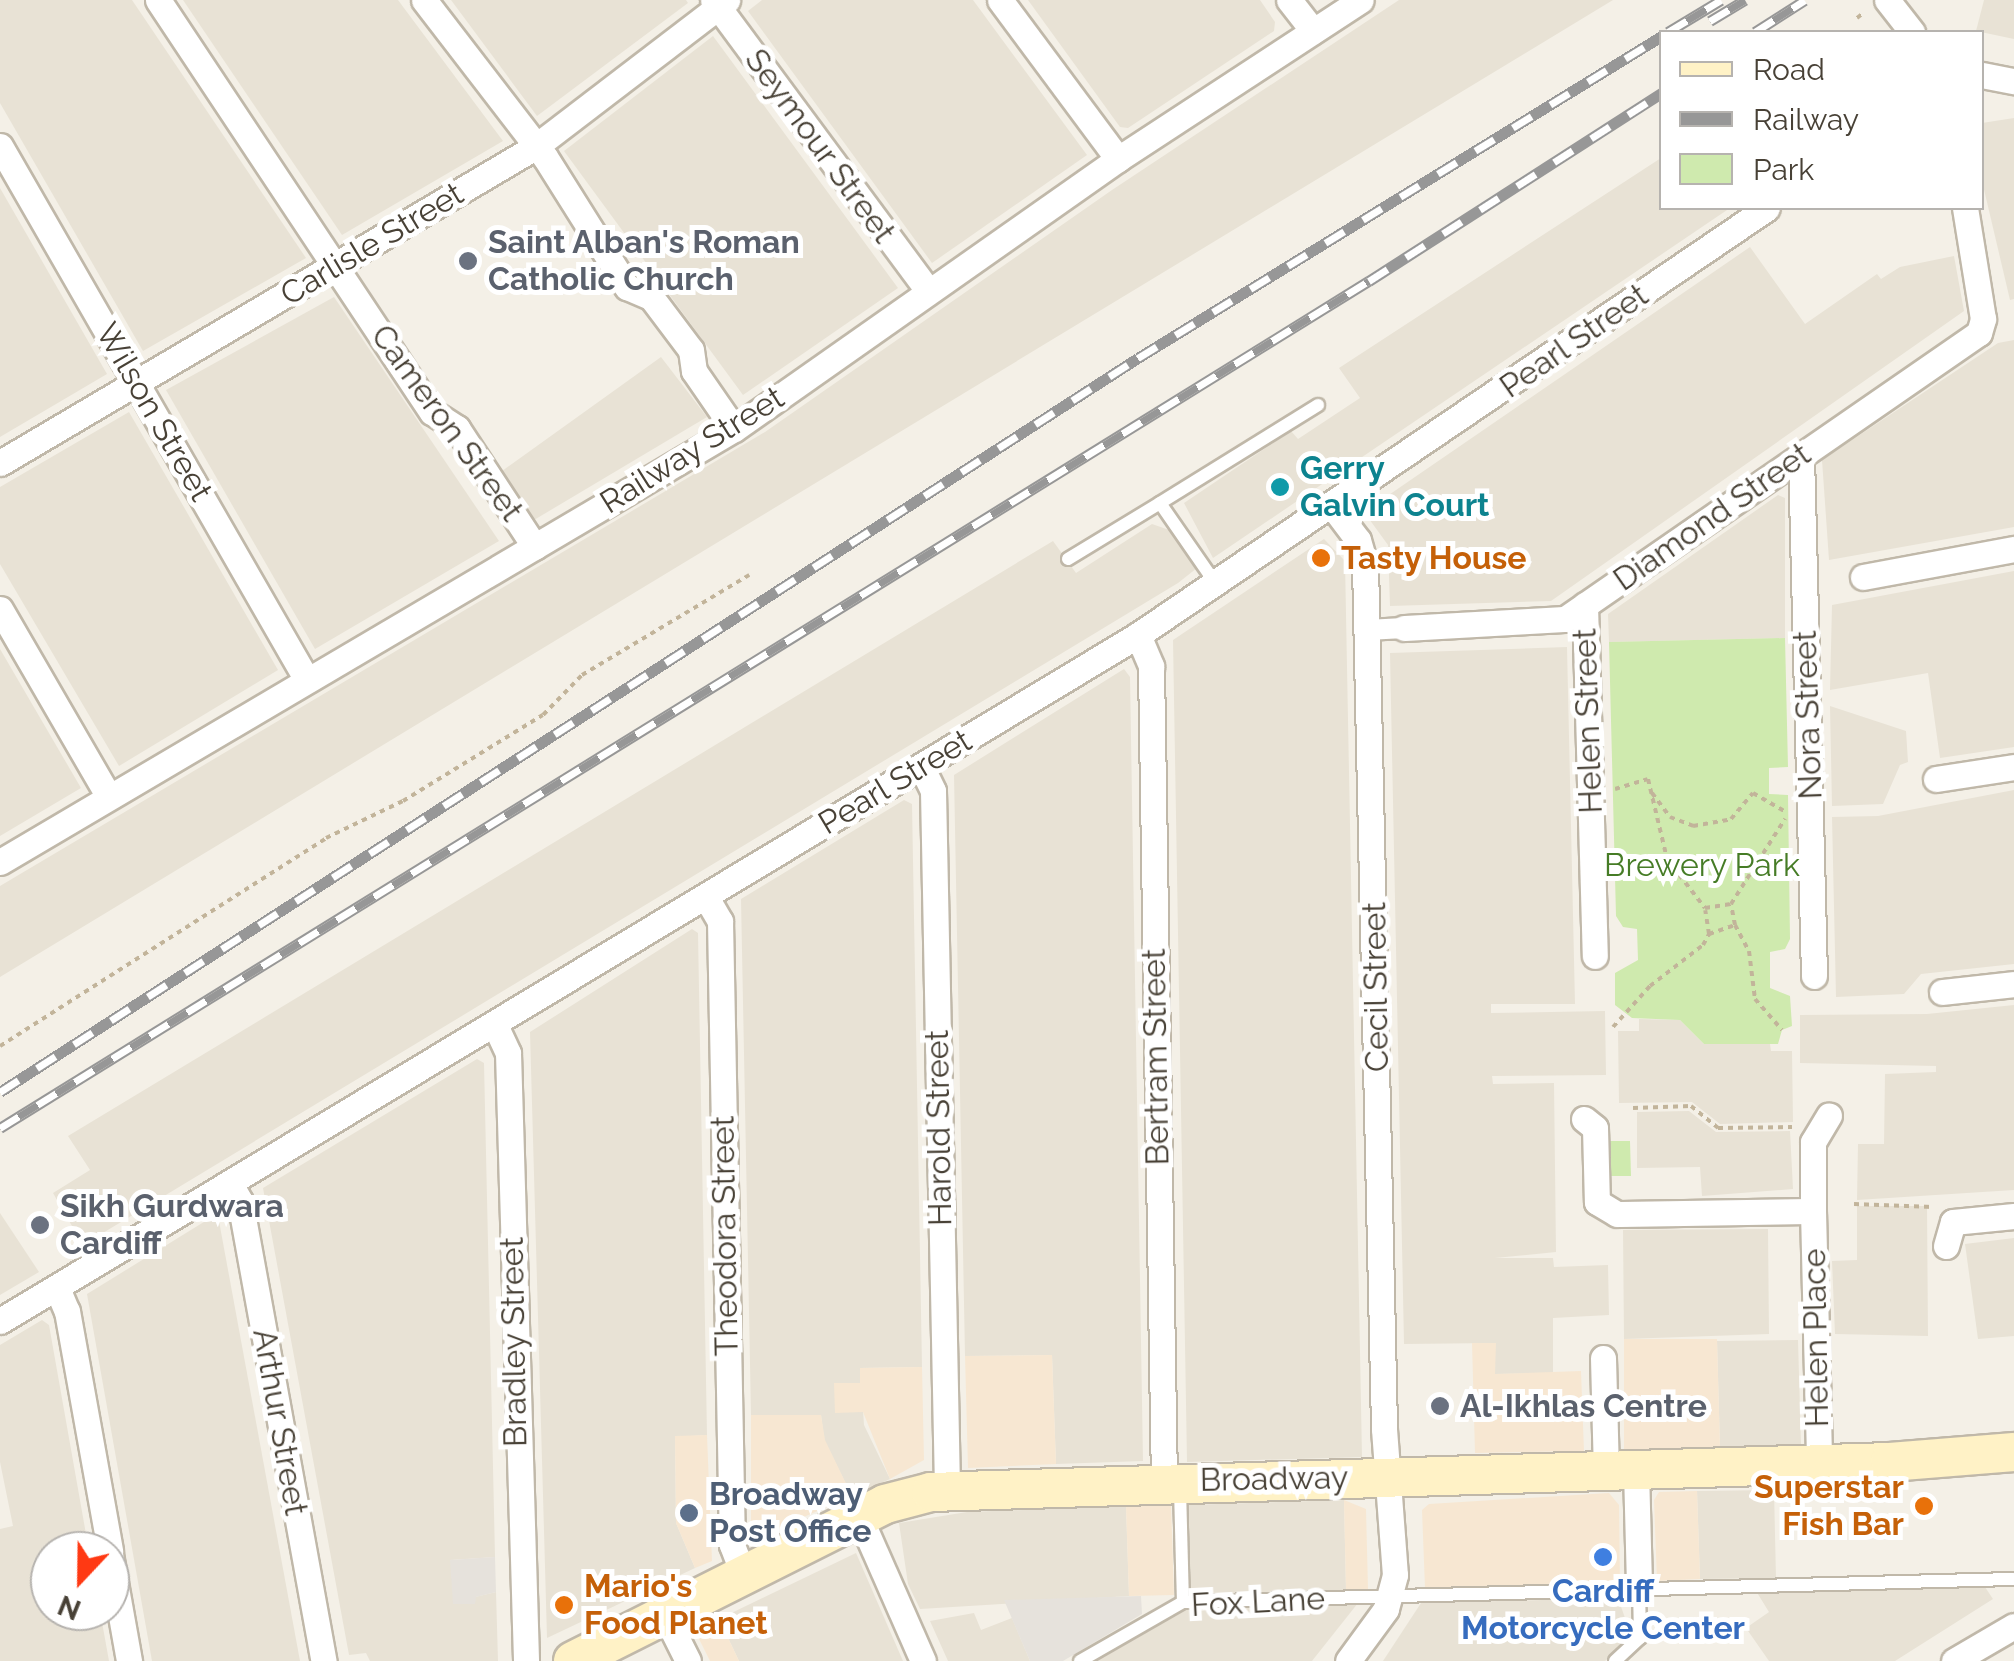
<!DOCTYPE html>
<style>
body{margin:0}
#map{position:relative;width:2014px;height:1661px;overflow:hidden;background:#f4f0e7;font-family:Raleway,sans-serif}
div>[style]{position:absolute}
.residential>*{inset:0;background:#e8e2d5}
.commercial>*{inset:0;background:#f7e7d2}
.industrial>*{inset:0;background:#e6e2dc}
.green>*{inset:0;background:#cfeaae}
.path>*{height:4px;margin-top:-2px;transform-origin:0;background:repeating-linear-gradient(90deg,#c2b49a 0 5px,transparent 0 10px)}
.roads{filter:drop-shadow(2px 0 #c0b8a9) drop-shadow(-2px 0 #c0b8a9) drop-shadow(0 2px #c0b8a9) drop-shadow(0 -2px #c0b8a9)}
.service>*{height:12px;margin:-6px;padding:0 6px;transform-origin:6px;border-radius:6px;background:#fff}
.pedestrian>*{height:20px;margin:-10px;padding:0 10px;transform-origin:10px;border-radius:10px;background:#fff}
.minor>*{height:25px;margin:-12.5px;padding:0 12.5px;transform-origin:12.5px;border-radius:12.5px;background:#fff}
.secondary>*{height:38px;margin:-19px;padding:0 19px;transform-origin:19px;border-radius:19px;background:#fff2c6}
.rail>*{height:11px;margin-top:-5.5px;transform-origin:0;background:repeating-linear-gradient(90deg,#fff 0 22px,#979797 0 44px);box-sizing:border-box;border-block:2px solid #979797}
.dots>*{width:28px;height:28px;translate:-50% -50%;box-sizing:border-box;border:5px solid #fff;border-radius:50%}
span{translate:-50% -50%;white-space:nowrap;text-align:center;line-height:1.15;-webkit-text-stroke:10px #fff;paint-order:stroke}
.street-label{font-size:32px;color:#484136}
.worship-label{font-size:32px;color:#5b616d;font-weight:700}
.left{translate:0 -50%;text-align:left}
.culture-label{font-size:32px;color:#0d838f;font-weight:700}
.food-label{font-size:32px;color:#c56008;font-weight:700}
.right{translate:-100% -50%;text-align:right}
.park-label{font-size:32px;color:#467c26}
.service-label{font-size:32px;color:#4e5e75;font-weight:700}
.shop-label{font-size:32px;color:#366cbe;font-weight:700}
.legend{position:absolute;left:1659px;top:30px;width:325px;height:180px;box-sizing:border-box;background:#fff;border:2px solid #b6b3af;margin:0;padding:12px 18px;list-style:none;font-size:30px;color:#484136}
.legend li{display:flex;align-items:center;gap:20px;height:50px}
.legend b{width:50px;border:2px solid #b6b3af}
.north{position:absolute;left:30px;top:1531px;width:100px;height:100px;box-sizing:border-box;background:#fff;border:2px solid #b6b3af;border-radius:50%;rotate:202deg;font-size:28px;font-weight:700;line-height:40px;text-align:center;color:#484136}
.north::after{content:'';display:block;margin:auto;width:35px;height:45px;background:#ff3913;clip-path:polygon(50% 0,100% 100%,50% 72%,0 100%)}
</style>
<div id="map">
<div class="residential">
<i style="clip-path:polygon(0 0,132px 0,306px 258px,143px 351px,0 103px)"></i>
<i style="clip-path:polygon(183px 0,398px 0,503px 141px,342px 235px)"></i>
<i style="clip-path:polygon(451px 0,686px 0,688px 3px,537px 116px)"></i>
<i style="clip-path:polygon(762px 0,973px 0,1087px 155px,932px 263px,748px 11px)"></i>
<i style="clip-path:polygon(1028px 0,1260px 0,1275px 22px,1274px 31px,1128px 128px,1120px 127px)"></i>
<i style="clip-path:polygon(1399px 0,1613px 0,0 977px,0 886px,765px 432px,1112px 190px)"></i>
<i style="clip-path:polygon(1984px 0,2014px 0,2014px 39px,1976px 31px)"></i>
<i style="clip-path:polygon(713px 36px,898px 288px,743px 395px,564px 151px)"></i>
<i style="clip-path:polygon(2014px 118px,2014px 299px,2010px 300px,1982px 181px,1982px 123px)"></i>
<i style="clip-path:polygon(1661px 158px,1662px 208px,1730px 208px,1213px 558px,1184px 503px,1291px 431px,1298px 439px,1360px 398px,1339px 368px)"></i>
<i style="clip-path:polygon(0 188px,107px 374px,0 437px)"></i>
<i style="clip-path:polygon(1750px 247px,1805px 324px,1877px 274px,1881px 279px,1900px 267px,1954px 256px,1964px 311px,1551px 601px,1390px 606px,1388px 545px,1364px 512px)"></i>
<i style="clip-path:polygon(334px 297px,499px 541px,315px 649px,166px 390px)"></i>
<i style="clip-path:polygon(2014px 340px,2014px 527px,1829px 560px,1822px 460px,1998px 343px)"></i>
<i style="clip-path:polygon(661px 357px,707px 417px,534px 520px,502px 471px)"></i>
<i style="clip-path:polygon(129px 412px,278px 670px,119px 766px,0 564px,0 487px)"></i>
<i style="clip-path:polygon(1778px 495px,1785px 498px,1785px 638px,1609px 642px,1608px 614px)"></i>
<i style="clip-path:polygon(1152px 524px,1172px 531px,1197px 568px,1178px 583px,83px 1245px,53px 1193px,90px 1170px,68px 1136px,1053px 541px,1076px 573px)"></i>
<i style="clip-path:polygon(1324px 539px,1345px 561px,1362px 1457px,1187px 1462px,1173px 640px)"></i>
<i style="clip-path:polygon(2014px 571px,2014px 747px,1940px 758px,1928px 673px,1830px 690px,1832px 605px)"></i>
<i style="clip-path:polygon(1567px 647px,1575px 1004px,1491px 1004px,1491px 1013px,1605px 1011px,1606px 1075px,1492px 1076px,1493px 1084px,1554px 1083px,1556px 1252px,1495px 1258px,1553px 1258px,1554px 1267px,1608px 1265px,1609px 1315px,1553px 1318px,1553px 1373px,1495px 1374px,1495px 1343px,1404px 1344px,1390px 653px)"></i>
<i style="clip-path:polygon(0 649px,81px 788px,0 836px)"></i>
<i style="clip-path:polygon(1124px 669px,1130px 677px,1143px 1461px,1056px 1464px,1052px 1355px,965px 1356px,954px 775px)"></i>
<i style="clip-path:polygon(1830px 706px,1906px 731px,1908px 762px,1900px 765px,1883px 804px,1832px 806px)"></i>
<i style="clip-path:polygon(2014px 790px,2014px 964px,1921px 974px,1904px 994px,1836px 997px,1832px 817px,1878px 816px)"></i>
<i style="clip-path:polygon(904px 800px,912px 804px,922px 1367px,860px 1368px,864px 1425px,890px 1479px,852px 1496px,824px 1440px,821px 1415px,751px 1415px,741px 899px)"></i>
<i style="clip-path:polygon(692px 929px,698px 933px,707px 1435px,675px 1437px,676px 1523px,695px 1568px,547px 1638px,530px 1032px)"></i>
<i style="clip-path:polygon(2014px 1005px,2014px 1190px,1857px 1200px,1858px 1144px,1884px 1144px,1885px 1074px,1936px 1072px,1936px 1066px,1800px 1063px,1800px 1015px,1927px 1014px)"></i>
<i style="clip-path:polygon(1639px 1019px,1680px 1020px,1704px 1044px,1770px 1044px,1771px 1051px,1792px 1051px,1793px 1122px,1720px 1124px,1692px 1102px,1619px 1103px,1618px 1031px,1639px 1031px)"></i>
<i style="clip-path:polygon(477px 1059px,484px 1063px,495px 1557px,450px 1560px,475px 1597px,496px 1592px,498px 1661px,370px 1661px,366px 1653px,349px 1655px,263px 1188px)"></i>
<i style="clip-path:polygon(1689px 1111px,1716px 1132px,1790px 1131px,1793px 1189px,1702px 1196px,1700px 1167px,1637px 1168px,1637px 1112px)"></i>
<i style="clip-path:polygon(1857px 1206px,1927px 1206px,1928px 1336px,1835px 1334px,1832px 1261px,1857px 1260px)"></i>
<i style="clip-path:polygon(0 1213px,39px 1272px,0 1295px)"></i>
<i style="clip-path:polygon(212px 1217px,219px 1221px,300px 1661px,152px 1661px,87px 1294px)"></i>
<i style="clip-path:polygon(1768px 1229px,1769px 1334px,1624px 1339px,1623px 1230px)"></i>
<i style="clip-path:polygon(2014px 1238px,2014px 1336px,1978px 1339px,1965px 1244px)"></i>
<i style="clip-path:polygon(42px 1320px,49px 1325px,89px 1551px,50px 1551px,50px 1611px,100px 1611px,109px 1661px,0 1661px,0 1529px,13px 1526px,0 1462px,0 1345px)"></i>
<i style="clip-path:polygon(1798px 1340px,1801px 1445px,1720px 1448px,1717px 1341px)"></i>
<i style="clip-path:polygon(1774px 1490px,1776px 1578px,1700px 1579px,1697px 1491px)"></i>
<i style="clip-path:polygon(1344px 1500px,1346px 1590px,1191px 1594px,1188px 1505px)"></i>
<i style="clip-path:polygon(1126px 1506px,1129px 1596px,920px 1609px,908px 1584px,899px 1523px,967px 1512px)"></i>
<i style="clip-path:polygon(856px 1553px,903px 1661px,739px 1661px,719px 1619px)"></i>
<i style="clip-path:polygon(1985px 1587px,1993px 1599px,1895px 1661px,1769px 1661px,1746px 1628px,1769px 1612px,1756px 1591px)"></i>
<i style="clip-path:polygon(1618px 1598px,1632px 1638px,1605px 1661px,1383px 1661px,1421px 1603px)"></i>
<i style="clip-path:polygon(1358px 1603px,1312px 1661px,1091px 1661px,1182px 1607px)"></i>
<i style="clip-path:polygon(974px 1613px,981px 1630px,1012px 1618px,1030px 1661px,948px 1661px,930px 1621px)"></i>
</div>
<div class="commercial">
<i style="clip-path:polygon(1624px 1339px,1717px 1339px,1720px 1448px,1624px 1451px)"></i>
<i style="clip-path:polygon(1472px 1343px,1496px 1343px,1495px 1374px,1581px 1371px,1584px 1451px,1475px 1453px)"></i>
<i style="clip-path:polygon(1052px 1355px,1056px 1464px,968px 1468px,965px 1356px)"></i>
<i style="clip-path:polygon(922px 1367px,924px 1460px,890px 1479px,863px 1412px,835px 1413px,834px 1383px,860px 1383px,860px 1368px)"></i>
<i style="clip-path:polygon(751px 1415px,821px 1415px,825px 1440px,852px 1496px,751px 1540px)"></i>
<i style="clip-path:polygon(707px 1435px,712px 1561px,695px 1568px,676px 1523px,675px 1436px)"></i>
<i style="clip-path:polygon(1697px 1491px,1700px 1579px,1657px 1581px,1654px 1500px,1659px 1492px)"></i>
<i style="clip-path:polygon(1609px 1493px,1619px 1505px,1620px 1584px,1425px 1588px,1422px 1510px,1429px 1504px)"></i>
<i style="clip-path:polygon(1344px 1500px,1366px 1509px,1368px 1589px,1346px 1590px)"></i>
<i style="clip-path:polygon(1171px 1505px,1174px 1595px,1129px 1596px,1126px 1506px)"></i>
<i style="clip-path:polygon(719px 1619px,739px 1661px,710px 1661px,695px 1631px)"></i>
</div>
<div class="industrial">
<i style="clip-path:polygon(495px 1557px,496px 1592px,476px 1597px,475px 1604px,453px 1604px,450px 1560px)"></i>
<i style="clip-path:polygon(1141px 1596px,1142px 1614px,1063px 1661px,1030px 1661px,1004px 1600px)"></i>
</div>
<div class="green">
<i style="clip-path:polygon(1785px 638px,1788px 767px,1769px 768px,1769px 794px,1788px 795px,1790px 939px,1785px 949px,1770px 952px,1770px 988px,1790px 996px,1792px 1026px,1782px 1030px,1778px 1044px,1704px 1044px,1680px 1020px,1632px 1018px,1615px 1005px,1615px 973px,1638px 960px,1637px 929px,1623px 927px,1616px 916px,1609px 642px)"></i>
<i style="clip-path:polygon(1610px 1141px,1630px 1141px,1631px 1176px,1610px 1176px)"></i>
</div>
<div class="path">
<i style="left:1857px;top:18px;width:6px;rotate:-39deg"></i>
<i style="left:1615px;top:789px;width:34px;rotate:-17deg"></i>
<i style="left:1648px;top:779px;width:82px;rotate:76.6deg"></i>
<i style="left:1667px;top:859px;width:62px;rotate:52.2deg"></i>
<i style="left:1705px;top:908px;width:26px;rotate:-9deg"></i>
<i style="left:1731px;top:904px;width:101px;rotate:-57.6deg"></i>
<i style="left:1652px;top:793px;width:30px;rotate:53deg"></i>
<i style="left:1670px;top:817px;width:25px;rotate:21deg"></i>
<i style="left:1693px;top:826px;width:39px;rotate:-10deg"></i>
<i style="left:1731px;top:819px;width:34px;rotate:-50deg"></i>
<i style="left:1753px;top:793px;width:36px;rotate:30deg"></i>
<i style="left:1735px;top:925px;width:30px;rotate:62deg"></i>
<i style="left:1749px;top:951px;width:48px;rotate:82.9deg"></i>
<i style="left:1755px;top:999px;width:41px;rotate:48.9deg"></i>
<i style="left:1709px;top:934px;width:28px;rotate:-19deg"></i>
<i style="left:1735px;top:925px;width:21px;rotate:-101deg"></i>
<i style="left:1613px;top:1027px;width:55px;rotate:-47.9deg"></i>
<i style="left:1650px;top:986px;width:67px;rotate:-37.7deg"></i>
<i style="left:1703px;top:945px;width:13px;rotate:-61deg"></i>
<i style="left:1709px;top:934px;width:24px;rotate:-99deg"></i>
<i style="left:0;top:1046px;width:387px;rotate:-32.5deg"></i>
<i style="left:326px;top:838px;width:85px;rotate:-25.7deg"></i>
<i style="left:403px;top:801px;width:164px;rotate:-31.6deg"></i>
<i style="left:543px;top:715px;width:56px;rotate:-45.7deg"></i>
<i style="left:582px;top:675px;width:195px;rotate:-30.9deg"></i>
<i style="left:1633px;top:1108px;width:58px;rotate:-2deg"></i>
<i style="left:1691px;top:1106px;width:35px;rotate:39deg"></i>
<i style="left:1718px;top:1128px;width:74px;rotate:-0.8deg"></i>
<i style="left:1854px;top:1204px;width:79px;rotate:2.2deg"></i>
</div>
<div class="roads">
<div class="service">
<i style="left:1068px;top:559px;width:108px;rotate:-31.3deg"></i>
<i style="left:1216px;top:584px;width:98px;rotate:-124.7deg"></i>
<i style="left:1160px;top:503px;width:186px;rotate:-31.8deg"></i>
<i style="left:1180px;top:1489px;width:113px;rotate:88.5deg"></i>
<i style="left:1080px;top:1661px;width:119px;rotate:-29.8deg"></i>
<i style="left:1183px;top:1602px;width:831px;rotate:-1.59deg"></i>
<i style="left:1615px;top:1661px;width:34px;rotate:-43deg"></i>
<i style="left:1640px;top:1638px;width:53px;rotate:-91.1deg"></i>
</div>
<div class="pedestrian">
<i style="left:1367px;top:630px;width:37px;rotate:-3deg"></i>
</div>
<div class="minor">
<i style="left:158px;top:0;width:495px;rotate:56.4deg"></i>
<i style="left:432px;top:412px;width:30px;rotate:33deg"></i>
<i style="left:457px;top:428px;width:142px;rotate:56.8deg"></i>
<i style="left:424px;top:0;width:198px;rotate:52.4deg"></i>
<i style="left:545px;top:157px;width:154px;rotate:57.8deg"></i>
<i style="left:627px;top:287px;width:26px;rotate:23deg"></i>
<i style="left:651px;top:297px;width:66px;rotate:53deg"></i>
<i style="left:691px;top:350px;width:21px;rotate:82deg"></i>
<i style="left:694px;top:371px;width:70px;rotate:55.4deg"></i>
<i style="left:713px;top:0;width:362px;rotate:53.5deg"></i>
<i style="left:1000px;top:0;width:198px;rotate:53.4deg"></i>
<i style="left:1289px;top:0;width:39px;rotate:52deg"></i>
<i style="left:1887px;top:0;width:41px;rotate:52deg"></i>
<i style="left:1982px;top:75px;width:33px;rotate:11deg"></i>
<i style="left:0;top:146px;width:616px;rotate:60.11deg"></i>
<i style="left:1801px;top:455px;width:521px;rotate:88.57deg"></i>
<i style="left:0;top:463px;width:621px;rotate:-30.57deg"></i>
<i style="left:535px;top:147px;width:242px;rotate:-37.4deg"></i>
<i style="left:1333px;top:507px;width:41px;rotate:52.9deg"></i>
<i style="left:1358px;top:540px;width:25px;rotate:74deg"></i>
<i style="left:1365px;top:564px;width:865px;rotate:88.74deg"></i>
<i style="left:1384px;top:1429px;width:146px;rotate:85.7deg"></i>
<i style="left:1395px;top:1575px;width:35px;rotate:105deg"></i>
<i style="left:1386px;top:1609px;width:64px;rotate:126.2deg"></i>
<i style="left:1863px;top:577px;width:154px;rotate:-10.5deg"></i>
<i style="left:1585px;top:605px;width:351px;rotate:88.4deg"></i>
<i style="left:0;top:609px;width:217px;rotate:59.9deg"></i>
<i style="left:1404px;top:628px;width:161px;rotate:-3.2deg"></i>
<i style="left:1565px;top:619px;width:503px;rotate:-34.64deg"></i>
<i style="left:1979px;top:333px;width:15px;rotate:-74deg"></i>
<i style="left:1983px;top:319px;width:112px;rotate:-99.2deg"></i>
<i style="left:1138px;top:635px;width:34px;rotate:67deg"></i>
<i style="left:1151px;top:666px;width:815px;rotate:89.09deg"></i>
<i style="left:922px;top:768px;width:25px;rotate:64deg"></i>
<i style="left:933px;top:791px;width:700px;rotate:88.85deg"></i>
<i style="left:1936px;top:779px;width:79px;rotate:-8.7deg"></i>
<i style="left:0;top:862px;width:852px;rotate:-30.54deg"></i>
<i style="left:734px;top:429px;width:469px;rotate:-35.1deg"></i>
<i style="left:1118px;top:159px;width:290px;rotate:-33.2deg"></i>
<i style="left:706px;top:897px;width:28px;rotate:60deg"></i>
<i style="left:720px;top:921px;width:624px;rotate:88.9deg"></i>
<i style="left:732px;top:1545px;width:33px;rotate:69deg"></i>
<i style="left:1942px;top:992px;width:72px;rotate:-6.3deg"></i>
<i style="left:495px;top:1025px;width:31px;rotate:65deg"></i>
<i style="left:508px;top:1053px;width:608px;rotate:88.3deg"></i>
<i style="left:1584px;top:1119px;width:14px;rotate:39deg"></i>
<i style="left:1595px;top:1128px;width:74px;rotate:88.5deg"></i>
<i style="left:1597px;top:1202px;width:23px;rotate:31deg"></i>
<i style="left:1617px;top:1214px;width:196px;rotate:-0.9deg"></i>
<i style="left:1813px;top:1211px;width:69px;rotate:-90deg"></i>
<i style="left:1813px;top:1142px;width:31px;rotate:-59deg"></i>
<i style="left:231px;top:1185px;width:18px;rotate:61deg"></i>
<i style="left:240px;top:1201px;width:468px;rotate:79.7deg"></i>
<i style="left:1813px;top:1211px;width:253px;rotate:88.6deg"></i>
<i style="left:1946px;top:1246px;width:25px;rotate:-74deg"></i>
<i style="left:1953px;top:1222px;width:61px;rotate:-5.6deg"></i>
<i style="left:57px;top:1288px;width:25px;rotate:67deg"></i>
<i style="left:67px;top:1311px;width:244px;rotate:79.8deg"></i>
<i style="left:0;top:1321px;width:1329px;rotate:-31.08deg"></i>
<i style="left:1138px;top:635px;width:760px;rotate:-34.17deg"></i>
<i style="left:1603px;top:1358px;width:113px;rotate:88.5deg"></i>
<i style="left:1636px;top:1470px;width:111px;rotate:88.5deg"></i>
<i style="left:860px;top:1518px;width:156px;rotate:66.2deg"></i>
<i style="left:110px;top:1554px;width:109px;rotate:79.9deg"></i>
<i style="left:665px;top:1615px;width:51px;rotate:63.4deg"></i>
<i style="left:1954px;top:1661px;width:69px;rotate:-30.3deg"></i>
</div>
<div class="secondary">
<i style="left:573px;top:1661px;width:349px;rotate:-26.7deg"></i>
<i style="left:885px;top:1504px;width:48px;rotate:-14.6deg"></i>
<i style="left:931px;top:1492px;width:959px;rotate:-1.79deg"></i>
<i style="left:1890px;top:1462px;width:124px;rotate:-4.6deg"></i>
</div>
</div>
<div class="rail">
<i style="left:1710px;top:21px;width:41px;rotate:-31deg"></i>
<i style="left:1668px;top:32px;width:62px;rotate:-31.1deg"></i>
<i style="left:1755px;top:32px;width:59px;rotate:-32.6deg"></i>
<i style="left:0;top:1092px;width:1354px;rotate:-32.82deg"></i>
<i style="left:1138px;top:358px;width:615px;rotate:-31.57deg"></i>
<i style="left:0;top:1128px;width:1610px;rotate:-31.75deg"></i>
<i style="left:1369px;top:281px;width:348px;rotate:-32.7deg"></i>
</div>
<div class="dots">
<i style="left:468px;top:261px;background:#6b7280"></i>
<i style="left:1280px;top:487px;background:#0f9aa8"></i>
<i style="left:1321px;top:558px;background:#e8710a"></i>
<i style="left:40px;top:1225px;background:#6b7280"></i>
<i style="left:1440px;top:1406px;background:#6b7280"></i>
<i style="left:1924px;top:1506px;background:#e8710a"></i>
<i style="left:689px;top:1513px;background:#5c6f8a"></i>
<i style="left:1603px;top:1557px;background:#3f7fe0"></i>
<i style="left:564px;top:1605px;background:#e8710a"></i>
</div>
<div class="street-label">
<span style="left:820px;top:146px;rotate:54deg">Seymour Street</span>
<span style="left:372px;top:244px;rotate:-31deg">Carlisle Street</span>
<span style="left:1574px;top:341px;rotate:-35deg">Pearl Street</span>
<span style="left:154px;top:412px;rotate:60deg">Wilson Street</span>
<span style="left:447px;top:423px;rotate:54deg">Cameron Street</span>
<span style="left:692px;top:450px;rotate:-32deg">Railway Street</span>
<span style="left:1712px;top:517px;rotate:-35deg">Diamond Street</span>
<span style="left:1808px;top:715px;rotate:-92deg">Nora Street</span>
<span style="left:1588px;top:721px;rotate:-92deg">Helen Street</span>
<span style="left:895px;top:782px;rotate:-31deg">Pearl Street</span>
<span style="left:1376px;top:987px;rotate:-91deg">Cecil Street</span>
<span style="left:1156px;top:1057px;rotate:-91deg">Bertram Street</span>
<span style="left:939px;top:1128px;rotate:-91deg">Harold Street</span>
<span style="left:725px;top:1236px;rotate:-91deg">Theodora Street</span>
<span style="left:1816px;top:1338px;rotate:-91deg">Helen Place</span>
<span style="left:514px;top:1342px;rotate:-91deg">Bradley Street</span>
<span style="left:280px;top:1422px;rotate:80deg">Arthur Street</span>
<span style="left:1274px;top:1479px;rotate:-1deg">Broadway</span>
<span style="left:1258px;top:1602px;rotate:-3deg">Fox Lane</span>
</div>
<div class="worship-label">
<span class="left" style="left:488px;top:261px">Saint Alban's Roman<br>Catholic Church</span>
<span class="left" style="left:60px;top:1225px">Sikh Gurdwara<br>Cardiff</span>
<span class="left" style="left:1460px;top:1406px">Al-Ikhlas Centre</span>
</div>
<div class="culture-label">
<span class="left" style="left:1300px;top:487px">Gerry<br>Galvin Court</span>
</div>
<div class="food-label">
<span class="left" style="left:1341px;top:558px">Tasty House</span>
<span class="right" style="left:1904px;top:1506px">Superstar<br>Fish Bar</span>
<span class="left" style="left:584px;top:1605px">Mario's<br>Food Planet</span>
</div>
<div class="park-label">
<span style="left:1702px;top:865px">Brewery Park</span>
</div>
<div class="service-label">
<span class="left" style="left:709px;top:1513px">Broadway<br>Post Office</span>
</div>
<div class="shop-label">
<span style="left:1603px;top:1610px">Cardiff<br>Motorcycle Center</span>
</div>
<ul class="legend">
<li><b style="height:12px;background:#fff2c6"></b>Road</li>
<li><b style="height:12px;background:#979797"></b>Railway</li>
<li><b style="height:28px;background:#cfeaae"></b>Park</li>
</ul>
<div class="north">N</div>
</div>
